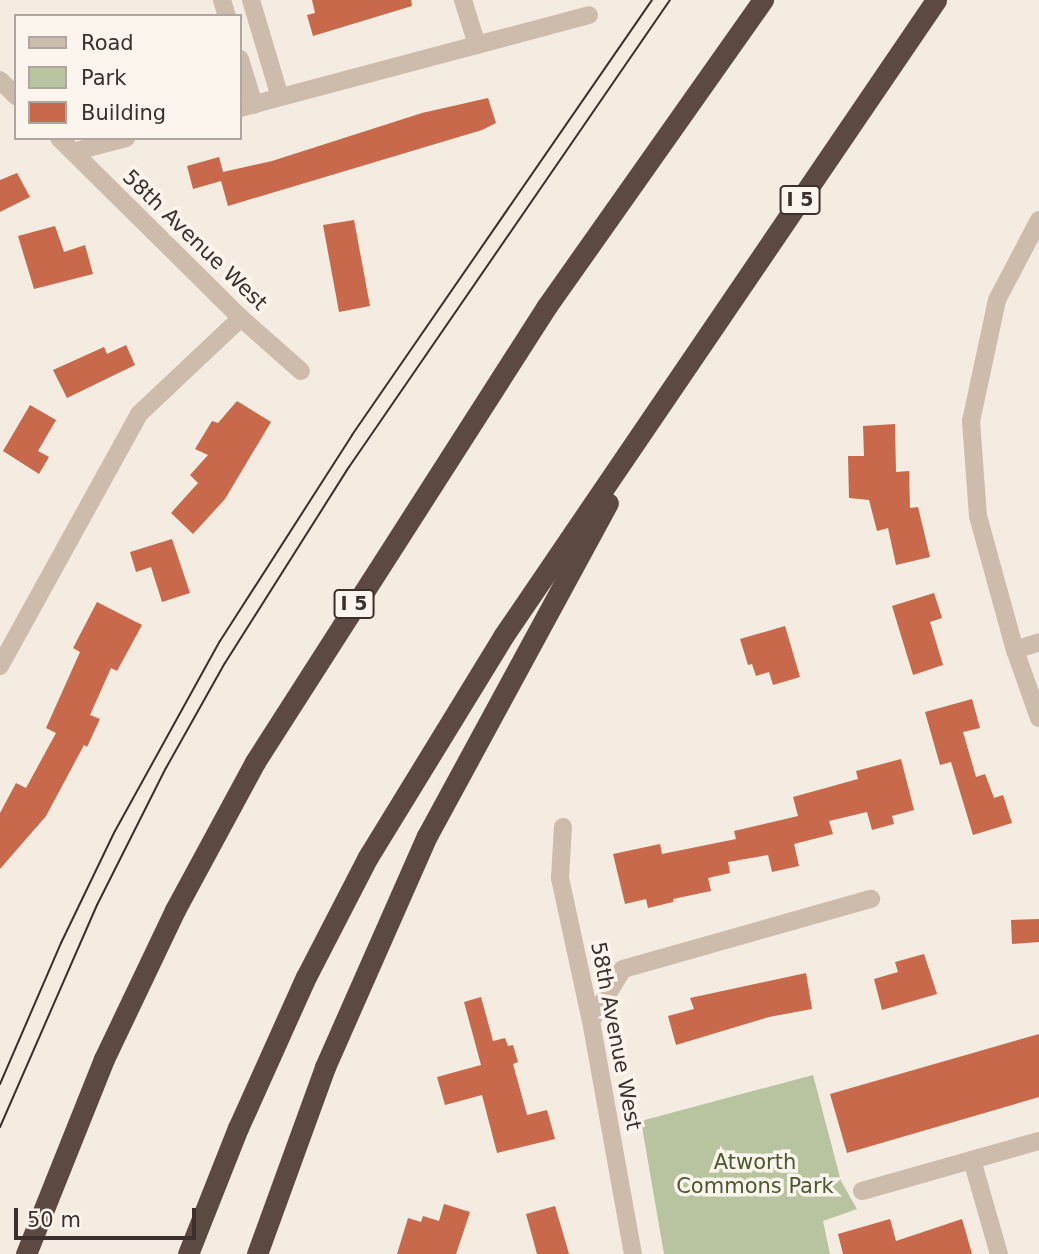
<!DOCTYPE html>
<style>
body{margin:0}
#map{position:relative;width:1039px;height:1254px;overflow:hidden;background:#f4ebe1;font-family:"DejaVu Sans",sans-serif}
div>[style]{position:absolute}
.green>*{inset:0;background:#b8c4a0}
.building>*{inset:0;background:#c8694b}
.minor>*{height:18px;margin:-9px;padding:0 9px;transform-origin:9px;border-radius:9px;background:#cdbbac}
.highway>*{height:21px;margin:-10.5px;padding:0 10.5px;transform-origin:10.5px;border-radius:10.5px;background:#5c4a42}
.tram>*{height:2px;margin:-1px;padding:0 1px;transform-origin:1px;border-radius:1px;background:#3b302b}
span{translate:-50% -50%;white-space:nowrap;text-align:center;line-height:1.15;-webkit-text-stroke:7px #fbf5ee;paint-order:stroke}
.shield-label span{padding:2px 5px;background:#fbf5ee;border:2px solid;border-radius:5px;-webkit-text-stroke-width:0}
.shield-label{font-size:19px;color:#3b302b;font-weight:700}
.street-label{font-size:21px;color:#3b302b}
.park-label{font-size:21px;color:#4a5a2e}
.legend{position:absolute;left:14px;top:14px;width:228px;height:126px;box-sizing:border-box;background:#fbf5ee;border:2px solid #aea6a0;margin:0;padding:9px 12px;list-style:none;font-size:21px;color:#3b302b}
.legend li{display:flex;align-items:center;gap:14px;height:35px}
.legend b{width:35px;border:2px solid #aea6a0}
.scale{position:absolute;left:14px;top:1208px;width:182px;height:32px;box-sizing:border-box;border:4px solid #3b302b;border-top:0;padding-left:9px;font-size:21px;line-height:24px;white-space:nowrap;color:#3b302b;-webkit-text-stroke:5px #fbf5ee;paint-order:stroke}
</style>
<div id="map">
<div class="green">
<i style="clip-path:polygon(813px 1075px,841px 1181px,857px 1209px,823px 1221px,830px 1254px,664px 1254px,641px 1121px)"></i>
</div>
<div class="building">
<i style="clip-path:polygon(312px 0,411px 0,412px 6px,313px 36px,307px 15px,315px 13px)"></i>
<i style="clip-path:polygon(488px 98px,496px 123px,482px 130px,228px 206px,221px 181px,193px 189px,187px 166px,219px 157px,223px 172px,272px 161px,422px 113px)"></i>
<i style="clip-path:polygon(17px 173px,30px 197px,0 212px,0 180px)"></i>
<i style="clip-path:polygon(354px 220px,370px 306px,339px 312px,323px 225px)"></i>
<i style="clip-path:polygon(55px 226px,64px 252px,85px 245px,93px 274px,34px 289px,18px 236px)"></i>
<i style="clip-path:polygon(126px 345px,135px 365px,67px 398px,53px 370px,104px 347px,107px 354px)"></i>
<i style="clip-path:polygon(237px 401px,271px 422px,225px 499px,193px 534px,171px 513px,198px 483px,190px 475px,208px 455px,195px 449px,212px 421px,218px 423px)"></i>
<i style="clip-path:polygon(30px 405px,56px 420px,38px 451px,49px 457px,39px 474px,3px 451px)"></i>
<i style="clip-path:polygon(895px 424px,896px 472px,909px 471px,910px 508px,918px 507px,930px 557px,896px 565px,888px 528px,877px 531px,869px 500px,849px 498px,848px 456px,864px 456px,863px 426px)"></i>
<i style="clip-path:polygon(172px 539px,190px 593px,162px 602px,151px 567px,136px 572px,130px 552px)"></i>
<i style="clip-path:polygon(934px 593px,942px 618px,930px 622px,943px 665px,913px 675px,892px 606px)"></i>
<i style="clip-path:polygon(97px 602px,142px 625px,117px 671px,111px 668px,90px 715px,100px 719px,87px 747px,84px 745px,46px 816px,0 869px,0 813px,16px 783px,26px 788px,56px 733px,46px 728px,80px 652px,73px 648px)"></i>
<i style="clip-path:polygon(785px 626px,800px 677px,773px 685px,769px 672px,756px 676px,752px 664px,748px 665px,740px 639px)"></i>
<i style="clip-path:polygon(972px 699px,980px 728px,963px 732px,976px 777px,985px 774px,994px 798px,1003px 795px,1012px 823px,973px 835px,951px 762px,940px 765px,925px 712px)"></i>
<i style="clip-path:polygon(901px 759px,914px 810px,892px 816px,894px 824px,872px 830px,867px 812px,829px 821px,833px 834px,794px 844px,799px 866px,772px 872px,768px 855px,728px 862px,730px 873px,708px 878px,711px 891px,673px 899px,673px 902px,648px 908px,646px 899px,625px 904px,613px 854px,660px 844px,662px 854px,736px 839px,734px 831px,798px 816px,793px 797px,858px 779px,856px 771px)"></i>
<i style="clip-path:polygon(1039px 919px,1039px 942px,1012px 944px,1011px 920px)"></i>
<i style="clip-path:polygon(924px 954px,937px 994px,882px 1010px,874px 979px,898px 972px,895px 962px)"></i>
<i style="clip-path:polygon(806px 973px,812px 1009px,769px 1017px,676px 1045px,668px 1016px,694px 1009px,690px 998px)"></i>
<i style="clip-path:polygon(481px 997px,493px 1041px,505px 1038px,508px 1046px,513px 1045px,518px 1062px,513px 1064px,527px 1115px,547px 1110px,555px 1139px,497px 1153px,482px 1095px,445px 1105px,437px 1077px,481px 1065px,464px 1002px)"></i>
<i style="clip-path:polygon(1039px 1034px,1039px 1097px,847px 1153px,830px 1094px)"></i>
<i style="clip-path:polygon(444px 1204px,470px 1212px,456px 1254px,397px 1254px,408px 1218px,421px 1222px,423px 1216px,439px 1221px)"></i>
<i style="clip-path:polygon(555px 1206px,569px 1254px,537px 1254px,526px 1214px)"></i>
<i style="clip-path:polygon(890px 1219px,896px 1241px,962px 1219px,972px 1254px,843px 1254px,838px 1234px)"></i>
</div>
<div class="minor">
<i style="left:222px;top:0;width:17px;rotate:73deg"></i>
<i style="left:251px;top:0;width:101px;rotate:73.4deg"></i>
<i style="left:463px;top:0;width:47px;rotate:72.7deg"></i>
<i style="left:240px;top:59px;width:48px;rotate:73.1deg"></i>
<i style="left:0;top:80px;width:23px;rotate:45deg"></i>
<i style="left:240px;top:108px;width:361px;rotate:-14.9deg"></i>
<i style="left:59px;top:138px;width:256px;rotate:44.7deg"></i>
<i style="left:241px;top:318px;width:80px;rotate:41.5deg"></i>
<i style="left:73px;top:152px;width:55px;rotate:-14.8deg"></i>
<i style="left:1039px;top:220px;width:90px;rotate:117.7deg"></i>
<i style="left:997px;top:300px;width:124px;rotate:102.1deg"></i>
<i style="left:971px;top:421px;width:95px;rotate:85.8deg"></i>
<i style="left:978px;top:516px;width:139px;rotate:74.6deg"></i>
<i style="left:1015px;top:650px;width:72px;rotate:70.6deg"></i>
<i style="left:1015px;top:650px;width:25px;rotate:-18deg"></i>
<i style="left:0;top:666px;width:288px;rotate:-61.1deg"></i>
<i style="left:139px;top:414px;width:140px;rotate:-43.3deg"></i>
<i style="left:563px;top:827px;width:51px;rotate:93.4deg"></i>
<i style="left:560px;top:878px;width:146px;rotate:77.8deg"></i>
<i style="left:591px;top:1021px;width:237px;rotate:79.8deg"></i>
<i style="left:591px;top:1021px;width:61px;rotate:-58.4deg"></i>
<i style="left:623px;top:969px;width:258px;rotate:-15.8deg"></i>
<i style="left:972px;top:1160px;width:98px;rotate:74deg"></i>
<i style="left:862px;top:1191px;width:184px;rotate:-15.8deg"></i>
</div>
<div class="highway">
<i style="left:26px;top:1254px;width:210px;rotate:-68.2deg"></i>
<i style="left:104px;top:1059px;width:165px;rotate:-64.5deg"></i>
<i style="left:175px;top:910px;width:168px;rotate:-61.6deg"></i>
<i style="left:255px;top:762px;width:541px;rotate:-57.37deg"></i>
<i style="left:547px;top:306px;width:375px;rotate:-54.8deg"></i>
<i style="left:188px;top:1254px;width:136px;rotate:-68.4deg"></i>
<i style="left:238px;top:1128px;width:166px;rotate:-65.8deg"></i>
<i style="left:306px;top:977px;width:135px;rotate:-62.7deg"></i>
<i style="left:368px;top:857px;width:260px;rotate:-58.5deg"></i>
<i style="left:504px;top:635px;width:768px;rotate:-55.77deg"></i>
<i style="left:257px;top:1254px;width:199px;rotate:-70deg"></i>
<i style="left:325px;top:1067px;width:253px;rotate:-66.2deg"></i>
<i style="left:427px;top:836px;width:379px;rotate:-61.5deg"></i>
</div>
<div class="tram">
<i style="left:0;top:1084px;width:154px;rotate:-66.6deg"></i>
<i style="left:61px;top:943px;width:124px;rotate:-64.3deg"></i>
<i style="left:115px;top:831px;width:217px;rotate:-61.1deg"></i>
<i style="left:220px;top:641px;width:245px;rotate:-57.3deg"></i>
<i style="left:352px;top:435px;width:528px;rotate:-55.41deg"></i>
<i style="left:0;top:1127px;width:242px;rotate:-66.4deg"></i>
<i style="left:97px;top:905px;width:153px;rotate:-63.3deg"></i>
<i style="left:166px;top:768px;width:120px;rotate:-60.7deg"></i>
<i style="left:225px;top:663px;width:232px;rotate:-57.7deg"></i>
<i style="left:349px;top:467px;width:567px;rotate:-55.5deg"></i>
</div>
<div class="shield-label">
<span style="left:800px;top:200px">I 5</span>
<span style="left:354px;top:604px">I 5</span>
</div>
<div class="street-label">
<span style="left:195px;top:240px;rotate:44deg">58th Avenue West</span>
<span style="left:616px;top:1036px;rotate:79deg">58th Avenue West</span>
</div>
<div class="park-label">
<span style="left:755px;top:1174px">Atworth<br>Commons Park</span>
</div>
<ul class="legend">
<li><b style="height:9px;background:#cdbbac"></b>Road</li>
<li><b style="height:19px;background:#b8c4a0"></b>Park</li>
<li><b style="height:19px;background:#c8694b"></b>Building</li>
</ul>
<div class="scale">50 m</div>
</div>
